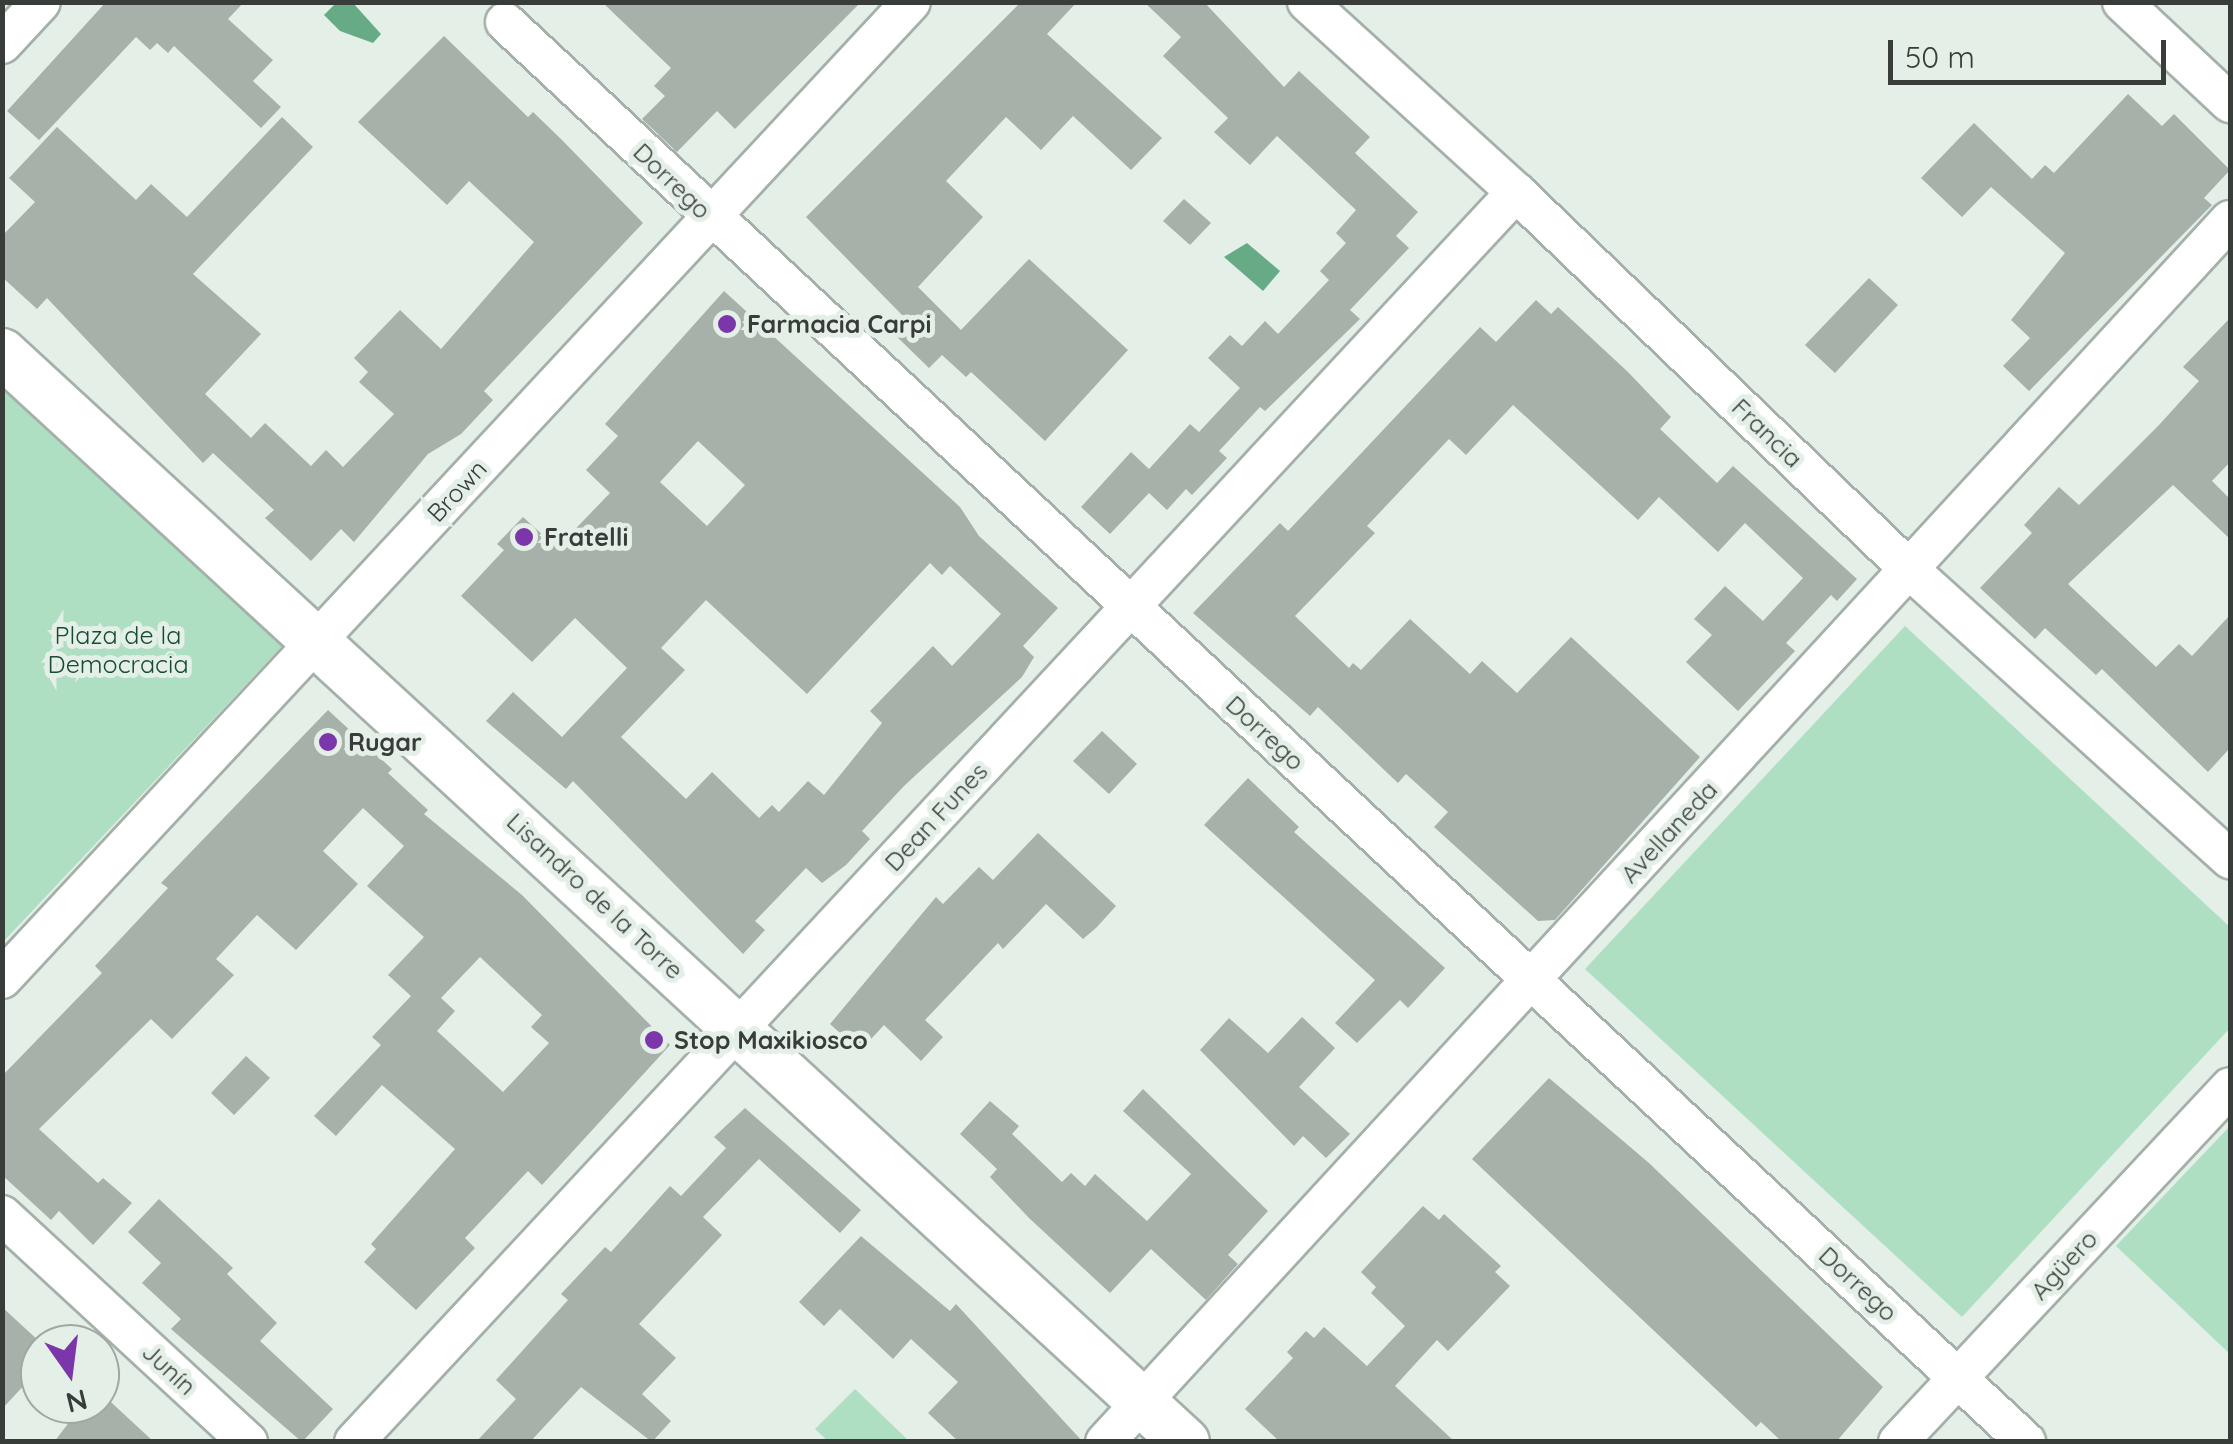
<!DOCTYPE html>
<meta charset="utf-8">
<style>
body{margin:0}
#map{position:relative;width:2233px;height:1444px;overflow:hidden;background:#e3efe7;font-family:Quicksand,sans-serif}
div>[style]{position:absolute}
.green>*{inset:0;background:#aedfc2}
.water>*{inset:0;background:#66ab85}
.building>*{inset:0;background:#a6b1aa}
.roads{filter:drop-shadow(2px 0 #a4b0a9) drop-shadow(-2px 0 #a4b0a9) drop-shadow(0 2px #a4b0a9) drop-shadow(0 -2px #a4b0a9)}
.minor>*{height:38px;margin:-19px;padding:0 19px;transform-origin:19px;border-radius:19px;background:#fff}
.major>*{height:48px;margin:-24px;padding:0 24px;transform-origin:24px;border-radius:24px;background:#fff}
.dots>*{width:28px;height:28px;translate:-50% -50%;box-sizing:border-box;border:5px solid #e3efe7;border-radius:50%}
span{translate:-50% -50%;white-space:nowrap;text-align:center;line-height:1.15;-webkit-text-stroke:10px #e3efe7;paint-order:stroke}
.street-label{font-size:25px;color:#393d3a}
.poi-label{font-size:25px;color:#393d3a;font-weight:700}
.left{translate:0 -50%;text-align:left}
.park-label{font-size:25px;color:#174c32}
.frame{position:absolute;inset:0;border:5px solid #393d3a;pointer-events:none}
.north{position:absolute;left:20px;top:1324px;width:100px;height:100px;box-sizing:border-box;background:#e3efe7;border:2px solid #9fa8a2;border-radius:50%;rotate:166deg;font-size:28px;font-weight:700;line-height:40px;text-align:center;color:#393d3a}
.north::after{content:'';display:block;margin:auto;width:35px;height:45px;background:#7b36aa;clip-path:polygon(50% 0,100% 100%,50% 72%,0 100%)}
.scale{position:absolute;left:1888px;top:40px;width:278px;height:45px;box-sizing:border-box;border:5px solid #393d3a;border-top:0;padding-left:12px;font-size:30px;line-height:35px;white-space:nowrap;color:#393d3a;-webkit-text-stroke:8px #e3efe7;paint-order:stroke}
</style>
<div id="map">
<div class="green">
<i style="clip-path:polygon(2px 382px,283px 645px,3px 942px,2px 942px)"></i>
<i style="clip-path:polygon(1905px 626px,2230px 927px,2230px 1028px,1962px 1317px,1585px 969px)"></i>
<i style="clip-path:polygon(2230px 1126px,2230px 1354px,2116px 1246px)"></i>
<i style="clip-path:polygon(855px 1389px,909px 1441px,828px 1441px,815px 1429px)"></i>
</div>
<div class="water">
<i style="clip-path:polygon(336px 3px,353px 3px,381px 34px,373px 43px,340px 31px,324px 15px)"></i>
<i style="clip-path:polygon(1247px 243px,1280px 271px,1263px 291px,1224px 257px)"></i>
</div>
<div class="building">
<i style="clip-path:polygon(106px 2px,244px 2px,228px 19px,273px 60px,253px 81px,281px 107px,261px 128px,174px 46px,168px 53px,157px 43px,150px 50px,136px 37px,39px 140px,7px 111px)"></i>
<i style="clip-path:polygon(602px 2px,861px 2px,735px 129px,717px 111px,677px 152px,642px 119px,665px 96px,654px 86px,671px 68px)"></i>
<i style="clip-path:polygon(1021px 2px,1077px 2px,1047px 34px,1162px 138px,1131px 170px,1073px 116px,1041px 150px,1006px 117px,946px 181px,983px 217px,918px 287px,961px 330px,1029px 259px,1128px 350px,1045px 441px,971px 372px,966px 377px,942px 355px,929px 368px,890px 330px,903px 316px,806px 217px)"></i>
<i style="clip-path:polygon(1144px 2px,1204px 2px,1284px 87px,1299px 71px,1370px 137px,1355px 153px,1418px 212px,1396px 236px,1409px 248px,1350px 310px,1360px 319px,1265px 411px,1260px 407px,1219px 451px,1227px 458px,1192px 495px,1186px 489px,1167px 510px,1149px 493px,1110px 534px,1081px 507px,1131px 452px,1149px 469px,1190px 424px,1199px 432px,1240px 388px,1208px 358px,1230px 335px,1242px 346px,1265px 321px,1278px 334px,1329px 280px,1320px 271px,1346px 243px,1336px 233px,1356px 210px,1277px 136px,1250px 165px,1214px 132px,1228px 118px,1163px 56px,1181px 37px)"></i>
<i style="clip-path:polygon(444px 36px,528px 117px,533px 112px,561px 139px,643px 223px,484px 391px,493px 400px,461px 434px,428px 454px,354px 542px,341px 529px,311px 561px,265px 518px,274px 510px,213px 453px,203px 463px,47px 298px,37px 309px,2px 277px,2px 236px,35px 202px,9px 178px,57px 127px,136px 200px,151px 184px,187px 217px,282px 117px,313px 147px,193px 274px,261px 334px,205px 394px,251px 438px,265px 423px,311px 466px,326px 450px,343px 467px,394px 414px,359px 382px,368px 372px,354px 358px,400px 310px,441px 349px,534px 242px,469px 181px,447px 205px,358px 122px)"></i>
<i style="clip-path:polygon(2128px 94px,2162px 126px,2174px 114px,2230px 170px,2204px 198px,2212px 205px,2029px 391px,2003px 366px,2030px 338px,2011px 320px,2065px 253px,1991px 187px,1962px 217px,1921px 178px,1974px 123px,2032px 179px,2045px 165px,2054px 173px)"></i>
<i style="clip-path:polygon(1184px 199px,1211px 223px,1190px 245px,1163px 221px)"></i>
<i style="clip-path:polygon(1869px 278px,1898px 305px,1835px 373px,1805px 345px)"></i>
<i style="clip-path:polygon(evenodd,724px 291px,960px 507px,979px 536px,1058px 608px,1023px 646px,1034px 657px,1022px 677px,904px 786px,862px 831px,870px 839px,846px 865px,822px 883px,806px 868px,755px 921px,765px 930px,743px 954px,573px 781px,566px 789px,486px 721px,513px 692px,562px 737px,627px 668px,575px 618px,532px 662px,461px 596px,504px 550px,497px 544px,523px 517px,557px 548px,610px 493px,586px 470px,618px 436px,605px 424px,724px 291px,698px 441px,745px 485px,707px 526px,660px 482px,698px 441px,724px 291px,930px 563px,942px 575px,950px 566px,1001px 614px,952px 666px,933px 646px,870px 711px,882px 723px,824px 795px,808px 781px,779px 812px,772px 805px,759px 818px,712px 772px,686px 799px,621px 737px,685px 670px,661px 648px,706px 600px,807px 694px,930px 563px)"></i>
<i style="clip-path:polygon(1536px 300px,1551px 314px,1558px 307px,1628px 372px,1671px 417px,1660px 429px,1717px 483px,1733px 466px,1857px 579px,1837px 601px,1831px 595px,1786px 643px,1795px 651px,1738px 711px,1686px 662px,1712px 635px,1694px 619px,1725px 586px,1763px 621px,1803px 578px,1745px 523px,1718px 552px,1659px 497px,1638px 520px,1513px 405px,1466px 455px,1449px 439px,1367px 526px,1375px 533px,1295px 616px,1349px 668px,1353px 663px,1361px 670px,1410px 619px,1470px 674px,1482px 661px,1517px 693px,1571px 637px,1700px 757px,1555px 920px,1538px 921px,1434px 827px,1448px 812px,1406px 774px,1398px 783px,1318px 707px,1310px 716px,1193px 613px,1280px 523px,1288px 531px,1480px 327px,1496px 342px)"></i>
<i style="clip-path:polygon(2230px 318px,2230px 462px,2212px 481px,2230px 499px,2230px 539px,2173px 485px,2068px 584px,2156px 667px,2179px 644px,2192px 656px,2230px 615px,2230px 748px,2208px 772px,2102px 669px,2096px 675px,2045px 628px,2035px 639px,1980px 588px,2032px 533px,2024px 525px,2059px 487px,2079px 505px,2159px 425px,2199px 381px,2183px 367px)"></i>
<i style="clip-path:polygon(evenodd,328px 710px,392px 769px,388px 773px,428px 810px,424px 814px,522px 895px,670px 1045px,542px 1185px,528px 1171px,465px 1238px,475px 1248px,416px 1310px,364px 1262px,376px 1249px,371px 1244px,455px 1149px,382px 1085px,336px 1136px,314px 1116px,381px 1045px,372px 1037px,411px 996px,388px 975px,424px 937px,367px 886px,404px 846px,363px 808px,323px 851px,358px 884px,296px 950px,257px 915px,216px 959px,234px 975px,172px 1039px,151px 1019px,39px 1129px,98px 1183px,103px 1178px,132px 1203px,93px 1245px,59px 1211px,51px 1220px,2px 1175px,2px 1076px,102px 973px,95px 966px,168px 888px,161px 883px,328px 710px,480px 957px,542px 1015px,531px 1027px,549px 1043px,503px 1092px,437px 1031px,455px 1011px,441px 998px,480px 957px)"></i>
<i style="clip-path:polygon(1102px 731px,1137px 764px,1109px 794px,1073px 761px)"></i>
<i style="clip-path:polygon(1248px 778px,1299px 827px,1294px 832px,1445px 968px,1408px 1008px,1400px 1000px,1357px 1043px,1335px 1023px,1375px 980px,1204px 825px)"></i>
<i style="clip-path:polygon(1038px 833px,1116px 906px,1096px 928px,1083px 939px,1046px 904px,1003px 949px,998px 943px,925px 1020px,943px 1037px,921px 1061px,884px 1025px,860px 1051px,830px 1024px,936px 897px,943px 904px,979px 867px,993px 880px)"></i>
<i style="clip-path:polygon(1302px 1017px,1335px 1048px,1299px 1087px,1350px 1134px,1326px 1158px,1303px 1136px,1294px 1146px,1200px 1050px,1229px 1018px,1268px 1053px)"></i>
<i style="clip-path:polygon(246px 1056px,270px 1078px,234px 1115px,211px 1093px)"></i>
<i style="clip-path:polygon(1549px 1078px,1649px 1163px,1883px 1387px,1836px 1442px,1782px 1442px,1761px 1422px,1756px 1427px,1472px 1159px)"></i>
<i style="clip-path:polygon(1143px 1089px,1268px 1211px,1228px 1255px,1238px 1264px,1206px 1300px,1151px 1249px,1110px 1293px,1029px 1218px,990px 1177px,997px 1169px,960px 1134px,990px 1101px,1019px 1126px,1012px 1134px,1062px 1182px,1071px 1173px,1085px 1186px,1095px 1174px,1147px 1221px,1191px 1174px,1123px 1111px)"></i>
<i style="clip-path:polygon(745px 1108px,861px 1210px,840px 1233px,759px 1159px,703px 1217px,722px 1235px,639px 1324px,676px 1358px,642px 1394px,671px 1421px,652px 1442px,581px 1387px,530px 1442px,476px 1442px,516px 1399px,496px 1380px,568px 1300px,561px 1294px,605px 1247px,611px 1252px,670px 1186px,681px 1196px,726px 1148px,714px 1137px)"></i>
<i style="clip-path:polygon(159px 1199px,233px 1268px,227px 1274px,277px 1323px,260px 1341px,333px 1409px,302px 1442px,171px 1329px,181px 1319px,142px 1283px,161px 1263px,128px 1232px)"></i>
<i style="clip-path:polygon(1423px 1206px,1439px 1220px,1444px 1214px,1501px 1266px,1495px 1272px,1510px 1286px,1448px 1351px,1437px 1340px,1395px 1386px,1455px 1442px,1280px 1442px,1245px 1409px,1293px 1358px,1287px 1352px,1306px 1331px,1314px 1338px,1324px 1327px,1367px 1366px,1405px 1326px,1371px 1293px,1376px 1287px,1361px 1272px)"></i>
<i style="clip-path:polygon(861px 1236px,950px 1311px,956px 1304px,1083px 1442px,959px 1442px,928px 1413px,958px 1382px,911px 1339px,893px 1359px,840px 1309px,824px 1326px,799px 1302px)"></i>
<i style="clip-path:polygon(2px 1307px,40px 1342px,40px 1368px,2px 1409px)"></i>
<i style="clip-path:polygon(100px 1392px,154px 1442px,54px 1442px,83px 1404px,100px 1404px)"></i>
</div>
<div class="roads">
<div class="minor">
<i style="left:1307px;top:2px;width:282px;rotate:42.3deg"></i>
<i style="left:1516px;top:192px;width:547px;rotate:43.82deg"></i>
<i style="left:1911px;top:571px;width:430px;rotate:42.1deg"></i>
<i style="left:2122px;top:2px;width:148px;rotate:43.1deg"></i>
<i style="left:505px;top:22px;width:2081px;rotate:43.03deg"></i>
<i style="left:2px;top:44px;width:57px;rotate:-47.1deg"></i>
<i style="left:2px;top:979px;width:1334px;rotate:-47.06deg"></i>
<i style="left:2px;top:1215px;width:335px;rotate:42.7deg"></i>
<i style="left:354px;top:1442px;width:1707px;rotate:-47.09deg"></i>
<i style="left:1105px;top:1442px;width:1661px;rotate:-47.37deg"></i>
<i style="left:1898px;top:1442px;width:486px;rotate:-46.9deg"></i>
</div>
<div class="major">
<i style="left:2px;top:353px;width:1608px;rotate:42.63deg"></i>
</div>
</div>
<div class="dots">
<i style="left:727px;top:324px;background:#7b36aa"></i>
<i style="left:524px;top:537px;background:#7b36aa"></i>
<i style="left:328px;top:742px;background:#7b36aa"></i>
<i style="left:654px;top:1040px;background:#7b36aa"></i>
</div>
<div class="street-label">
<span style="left:672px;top:181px;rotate:44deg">Dorrego</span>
<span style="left:1767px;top:433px;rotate:44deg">Francia</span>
<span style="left:457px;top:491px;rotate:-47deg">Brown</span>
<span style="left:1265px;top:733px;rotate:43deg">Dorrego</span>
<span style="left:936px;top:817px;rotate:-47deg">Dean Funes</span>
<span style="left:1669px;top:832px;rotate:-47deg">Avellaneda</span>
<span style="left:595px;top:896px;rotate:43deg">Lisandro de la Torre</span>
<span style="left:2064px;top:1265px;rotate:-47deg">Agüero</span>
<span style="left:1858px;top:1284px;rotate:43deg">Dorrego</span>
<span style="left:169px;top:1369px;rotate:43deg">Junín</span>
</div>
<div class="poi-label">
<span class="left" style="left:747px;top:324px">Farmacia Carpi</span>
<span class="left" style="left:544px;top:537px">Fratelli</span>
<span class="left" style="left:348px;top:742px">Rugar</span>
<span class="left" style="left:674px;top:1040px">Stop Maxikiosco</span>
</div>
<div class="park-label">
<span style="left:118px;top:650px">Plaza de la<br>Democracia</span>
</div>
<div class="frame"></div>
<div class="north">N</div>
<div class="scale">50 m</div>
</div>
